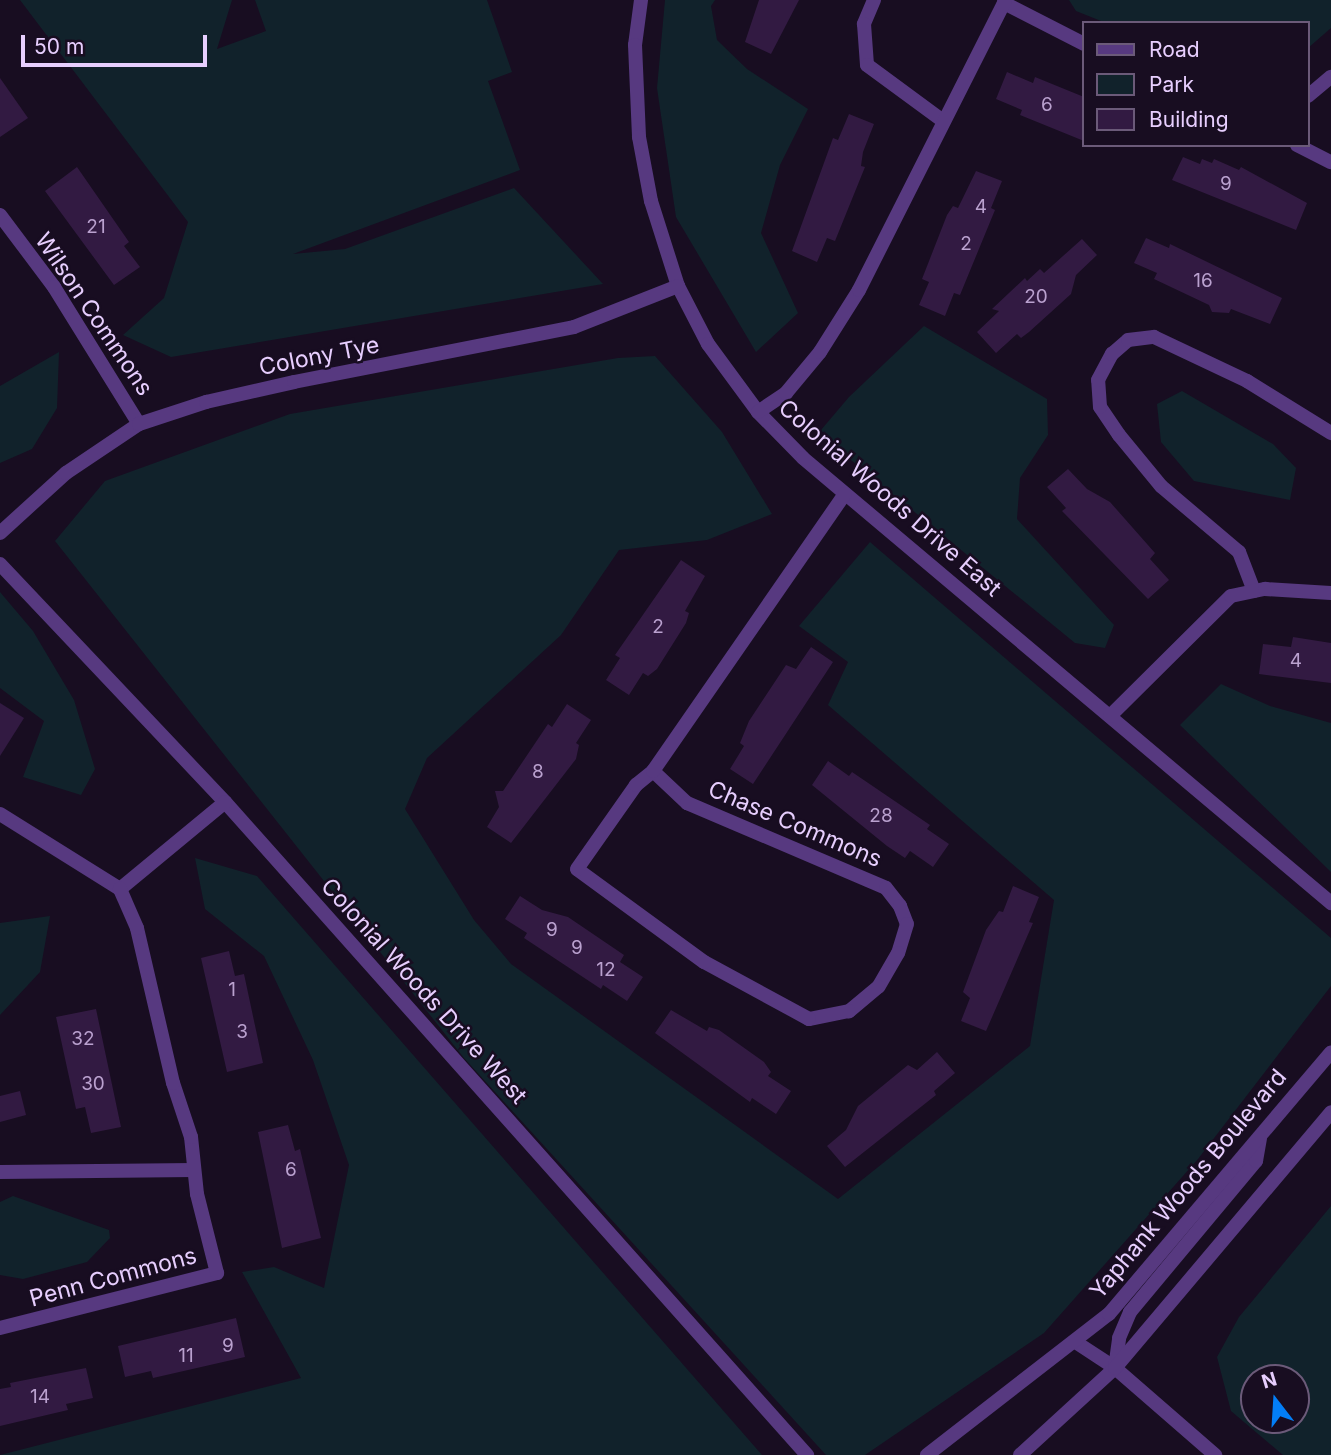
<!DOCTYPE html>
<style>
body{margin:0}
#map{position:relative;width:1331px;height:1455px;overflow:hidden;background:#180d21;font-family:Inter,sans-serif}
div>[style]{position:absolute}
.green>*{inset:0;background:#11222b}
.building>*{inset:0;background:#321a42}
.street>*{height:14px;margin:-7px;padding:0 7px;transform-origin:7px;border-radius:7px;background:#573980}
span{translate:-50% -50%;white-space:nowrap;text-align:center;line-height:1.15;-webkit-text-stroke:5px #180d21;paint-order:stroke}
.number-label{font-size:19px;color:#baa1cf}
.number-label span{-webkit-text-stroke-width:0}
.street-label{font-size:23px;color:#e7cefe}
.legend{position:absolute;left:1082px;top:21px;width:228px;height:126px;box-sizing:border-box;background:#180d21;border:2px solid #6b5a79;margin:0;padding:9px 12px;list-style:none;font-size:21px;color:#e7cefe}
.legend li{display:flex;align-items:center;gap:14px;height:35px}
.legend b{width:35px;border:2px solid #6b5a79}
.north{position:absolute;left:1240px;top:1364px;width:70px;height:70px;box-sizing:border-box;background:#180d21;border:2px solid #6b5a79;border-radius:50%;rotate:343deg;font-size:19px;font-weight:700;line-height:28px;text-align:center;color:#e7cefe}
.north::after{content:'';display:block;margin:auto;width:24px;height:32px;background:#037ef6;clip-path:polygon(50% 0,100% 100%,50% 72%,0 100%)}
.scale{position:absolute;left:21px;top:35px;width:186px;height:32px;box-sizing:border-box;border:4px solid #e7cefe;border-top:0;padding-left:9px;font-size:21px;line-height:24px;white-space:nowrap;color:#e7cefe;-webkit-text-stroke:5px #180d21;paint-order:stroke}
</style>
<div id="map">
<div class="green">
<i style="clip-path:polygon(20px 0,232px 0,217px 49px,266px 31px,255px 0,487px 0,512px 72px,488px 81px,520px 170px,293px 254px,345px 249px,514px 188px,603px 284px,171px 357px,123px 335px,164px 298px,188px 222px)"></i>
<i style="clip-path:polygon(665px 0,715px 0,711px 6px,717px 40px,747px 69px,808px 109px,780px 165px,761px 233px,798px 313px,756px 352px,676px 217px,657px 88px)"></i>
<i style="clip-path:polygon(1069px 0,1331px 0,1331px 28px,1308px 48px,1308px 23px,1106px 23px,1076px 11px)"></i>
<i style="clip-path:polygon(924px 326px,1047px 399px,1048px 435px,1020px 478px,1017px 519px,1114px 625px,1105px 648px,1075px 643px,835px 447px,821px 430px,849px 397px)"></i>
<i style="clip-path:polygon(59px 352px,57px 408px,32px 449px,0 463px,0 386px)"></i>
<i style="clip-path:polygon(655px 356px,722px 432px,772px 514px,707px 540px,619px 550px,561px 635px,427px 758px,405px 809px,474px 920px,511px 964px,838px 1199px,1030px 1046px,1054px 900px,828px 705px,848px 662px,799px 626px,870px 542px,1331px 938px,1331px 986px,1198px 1159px,1044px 1333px,865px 1455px,826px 1455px,464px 1058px,55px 541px,105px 481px,290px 414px,618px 358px)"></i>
<i style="clip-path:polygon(1182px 391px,1273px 444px,1296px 468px,1290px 500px,1194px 481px,1161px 442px,1157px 404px)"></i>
<i style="clip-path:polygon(0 592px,33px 631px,74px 700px,95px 769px,81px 795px,23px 777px,44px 721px,0 688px)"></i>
<i style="clip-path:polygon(1221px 684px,1270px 706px,1331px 723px,1331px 872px,1180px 725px)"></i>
<i style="clip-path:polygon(195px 858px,257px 876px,762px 1455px,0 1455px,301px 1378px,242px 1272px,274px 1267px,324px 1288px,349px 1165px,313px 1060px,264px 956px,205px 909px)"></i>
<i style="clip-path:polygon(50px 916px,40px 972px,0 1015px,0 923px)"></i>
<i style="clip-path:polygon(13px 1196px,109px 1230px,110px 1238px,87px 1262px,23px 1279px,0 1275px,0 1202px)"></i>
<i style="clip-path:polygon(evenodd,1331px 1206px,1331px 1455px,1283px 1455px,1231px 1411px,1217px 1357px,1239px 1317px,1331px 1206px,1254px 1378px,1296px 1378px,1296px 1420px,1254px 1420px,1254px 1378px)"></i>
</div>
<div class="building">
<i style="clip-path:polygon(759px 0,799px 0,771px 54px,745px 42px)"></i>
<i style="clip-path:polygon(1007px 72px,1033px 83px,1035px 77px,1084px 97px,1084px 141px,1020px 115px,1022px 110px,996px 99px)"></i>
<i style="clip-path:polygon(0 78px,28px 118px,0 137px)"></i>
<i style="clip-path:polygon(849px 114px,874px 124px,863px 152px,861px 166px,865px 167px,835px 241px,827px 238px,817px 262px,792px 251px,833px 138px,838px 140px)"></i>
<i style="clip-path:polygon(1183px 157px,1200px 164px,1202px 159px,1212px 163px,1214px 159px,1239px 170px,1241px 167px,1307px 203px,1296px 230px,1172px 180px)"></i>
<i style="clip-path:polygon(77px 167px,129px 242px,124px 246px,140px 267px,114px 285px,45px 191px)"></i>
<i style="clip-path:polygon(976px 171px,1002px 181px,991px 208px,995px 210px,960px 295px,954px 293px,945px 316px,919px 305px,929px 282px,922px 279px,947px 215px,953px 206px,958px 208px)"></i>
<i style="clip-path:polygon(1146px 238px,1169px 248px,1170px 244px,1282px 298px,1270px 324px,1231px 309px,1229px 313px,1212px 312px,1209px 305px,1154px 279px,1157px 273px,1134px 263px)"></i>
<i style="clip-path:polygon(1082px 239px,1097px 255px,1076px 275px,1071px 294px,1029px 332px,1021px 338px,1017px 334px,996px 353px,977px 332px,999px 311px,992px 309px,1025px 278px,1027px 281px,1040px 269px,1044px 273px)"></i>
<i style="clip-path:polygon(1068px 469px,1087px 489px,1110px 502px,1155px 553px,1150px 559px,1169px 580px,1148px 599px,1062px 511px,1066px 508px,1047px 487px)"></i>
<i style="clip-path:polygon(681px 560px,705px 576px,685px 611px,689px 613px,686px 623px,657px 669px,648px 676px,643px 673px,629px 695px,606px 680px,620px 658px,615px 655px)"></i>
<i style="clip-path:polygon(1293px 637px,1331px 643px,1331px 683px,1259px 674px,1263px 644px,1291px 647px)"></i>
<i style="clip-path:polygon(811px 647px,833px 662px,753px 784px,730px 769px,744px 746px,740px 743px,749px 721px,786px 665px,796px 669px)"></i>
<i style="clip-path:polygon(0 703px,24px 718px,0 756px)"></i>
<i style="clip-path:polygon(567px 704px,591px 720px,576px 743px,579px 745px,576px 759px,511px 843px,487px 827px,499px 807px,495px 791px,503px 791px,548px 724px,552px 727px)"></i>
<i style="clip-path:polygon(828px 761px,849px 776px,852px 772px,930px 825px,927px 829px,949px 844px,933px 867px,910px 851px,905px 858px,887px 846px,812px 785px)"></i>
<i style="clip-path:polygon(1013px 886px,1039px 897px,1029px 922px,1033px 923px,986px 1031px,961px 1021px,970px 998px,963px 992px,986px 930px,999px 911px,1003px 912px)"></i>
<i style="clip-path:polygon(520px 896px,542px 910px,568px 917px,624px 955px,620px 962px,643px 977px,627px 1001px,603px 985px,601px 989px,524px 938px,527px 933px,505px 919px)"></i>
<i style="clip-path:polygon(229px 951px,235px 976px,244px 974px,263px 1063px,227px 1072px,201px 958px)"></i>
<i style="clip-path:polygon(96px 1009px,121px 1127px,91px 1133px,85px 1107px,76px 1109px,56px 1017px)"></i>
<i style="clip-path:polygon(671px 1010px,707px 1031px,709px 1027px,719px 1030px,764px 1062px,771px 1072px,768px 1076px,791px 1091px,776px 1114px,752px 1098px,750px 1102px,655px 1033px)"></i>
<i style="clip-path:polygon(937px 1052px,955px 1073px,934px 1091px,936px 1095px,845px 1167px,827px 1146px,846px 1130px,858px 1106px,908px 1065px,917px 1070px)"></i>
<i style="clip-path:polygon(20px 1091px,26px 1115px,0 1122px,0 1096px)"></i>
<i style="clip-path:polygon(288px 1125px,295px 1151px,300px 1149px,321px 1238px,282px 1248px,258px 1132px)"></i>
<i style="clip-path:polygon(236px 1318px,245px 1357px,153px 1378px,151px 1371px,125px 1377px,118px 1346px)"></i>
<i style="clip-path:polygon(86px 1368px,93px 1398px,66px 1404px,68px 1410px,0 1426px,0 1389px,11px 1387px,10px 1383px)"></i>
</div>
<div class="street">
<i style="left:641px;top:0;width:45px;rotate:97.6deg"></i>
<i style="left:635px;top:45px;width:92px;rotate:87.5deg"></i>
<i style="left:639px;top:137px;width:65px;rotate:79.4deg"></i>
<i style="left:651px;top:201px;width:89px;rotate:72.4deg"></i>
<i style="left:678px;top:286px;width:65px;rotate:62.7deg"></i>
<i style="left:708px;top:344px;width:84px;rotate:53.7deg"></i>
<i style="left:758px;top:412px;width:64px;rotate:45.6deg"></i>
<i style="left:803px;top:458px;width:691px;rotate:40.12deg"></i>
<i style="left:874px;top:0;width:26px;rotate:113deg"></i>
<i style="left:864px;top:24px;width:41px;rotate:85.8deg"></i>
<i style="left:867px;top:65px;width:93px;rotate:36.3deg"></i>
<i style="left:1006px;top:0;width:4px;rotate:124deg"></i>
<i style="left:1004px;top:3px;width:90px;rotate:27.1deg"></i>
<i style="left:1308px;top:96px;width:30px;rotate:-40deg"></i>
<i style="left:1297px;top:145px;width:38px;rotate:27deg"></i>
<i style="left:0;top:215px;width:90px;rotate:53.1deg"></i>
<i style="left:54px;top:287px;width:161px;rotate:58.2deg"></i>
<i style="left:758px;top:412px;width:34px;rotate:-34deg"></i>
<i style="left:786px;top:393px;width:53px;rotate:-50.3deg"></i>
<i style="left:820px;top:352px;width:73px;rotate:-57.8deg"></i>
<i style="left:859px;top:290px;width:322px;rotate:-63.2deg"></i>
<i style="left:0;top:533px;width:89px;rotate:-42.3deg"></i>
<i style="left:66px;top:473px;width:88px;rotate:-33.9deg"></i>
<i style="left:139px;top:424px;width:71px;rotate:-18.2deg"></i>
<i style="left:206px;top:402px;width:90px;rotate:-12.8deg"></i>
<i style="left:294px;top:382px;width:285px;rotate:-11.1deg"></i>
<i style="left:574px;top:327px;width:112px;rotate:-21.5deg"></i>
<i style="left:0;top:564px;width:328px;rotate:46.6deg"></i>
<i style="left:225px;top:802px;width:875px;rotate:48.29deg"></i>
<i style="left:1254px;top:591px;width:42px;rotate:-111deg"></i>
<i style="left:1239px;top:552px;width:102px;rotate:-139.8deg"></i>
<i style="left:1161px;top:486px;width:66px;rotate:-129.5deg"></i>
<i style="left:1119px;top:435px;width:34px;rotate:-124deg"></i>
<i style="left:1100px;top:407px;width:27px;rotate:-94deg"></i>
<i style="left:1098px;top:380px;width:30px;rotate:-62deg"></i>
<i style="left:1112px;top:354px;width:21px;rotate:-41deg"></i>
<i style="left:1128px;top:340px;width:26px;rotate:-7deg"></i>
<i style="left:1154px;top:337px;width:103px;rotate:25.3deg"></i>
<i style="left:1247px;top:381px;width:99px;rotate:31.8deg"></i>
<i style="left:1110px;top:716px;width:170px;rotate:-44.8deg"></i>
<i style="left:1231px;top:596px;width:35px;rotate:-12deg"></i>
<i style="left:1265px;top:589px;width:66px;rotate:3.5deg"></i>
<i style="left:653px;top:771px;width:47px;rotate:43.3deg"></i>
<i style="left:687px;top:803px;width:216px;rotate:23.1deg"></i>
<i style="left:886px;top:888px;width:23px;rotate:52deg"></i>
<i style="left:900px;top:906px;width:19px;rotate:69deg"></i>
<i style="left:907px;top:924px;width:30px;rotate:107deg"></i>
<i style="left:898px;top:953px;width:39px;rotate:120deg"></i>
<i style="left:878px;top:987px;width:38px;rotate:140deg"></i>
<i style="left:849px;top:1011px;width:41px;rotate:168.7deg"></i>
<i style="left:809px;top:1019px;width:119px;rotate:-151.5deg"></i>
<i style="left:704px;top:962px;width:157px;rotate:-143.8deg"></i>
<i style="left:577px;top:869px;width:103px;rotate:-54.9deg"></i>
<i style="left:636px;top:785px;width:22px;rotate:-39deg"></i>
<i style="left:653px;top:771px;width:337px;rotate:-55.3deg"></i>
<i style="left:0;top:814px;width:142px;rotate:32deg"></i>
<i style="left:120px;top:889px;width:136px;rotate:-39.6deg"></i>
<i style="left:0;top:1172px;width:194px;rotate:-0.6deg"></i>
<i style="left:0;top:1328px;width:224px;rotate:-14.2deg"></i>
<i style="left:217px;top:1273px;width:81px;rotate:-104.2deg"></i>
<i style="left:197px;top:1194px;width:57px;rotate:-96deg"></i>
<i style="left:191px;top:1137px;width:57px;rotate:-108.4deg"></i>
<i style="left:173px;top:1083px;width:159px;rotate:-103.1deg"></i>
<i style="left:137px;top:928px;width:43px;rotate:-113.6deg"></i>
<i style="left:1077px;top:1343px;width:45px;rotate:33.3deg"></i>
<i style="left:1115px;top:1368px;width:133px;rotate:41deg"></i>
<i style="left:1115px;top:1368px;width:30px;rotate:-82deg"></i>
<i style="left:1119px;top:1338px;width:28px;rotate:-67deg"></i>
<i style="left:1130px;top:1312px;width:197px;rotate:-50.2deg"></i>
<i style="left:1256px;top:1161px;width:23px;rotate:-80deg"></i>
<i style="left:927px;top:1455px;width:230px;rotate:-37.8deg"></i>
<i style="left:1109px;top:1314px;width:343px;rotate:-49.7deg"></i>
<i style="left:1020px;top:1455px;width:129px;rotate:-42.5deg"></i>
<i style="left:1115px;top:1368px;width:335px;rotate:-49.8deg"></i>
</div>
<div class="number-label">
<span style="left:1047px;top:105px">6</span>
<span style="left:1226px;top:184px">9</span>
<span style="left:981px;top:207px">4</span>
<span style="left:96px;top:227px">21</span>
<span style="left:966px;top:244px">2</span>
<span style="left:1203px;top:281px">16</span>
<span style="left:1036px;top:297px">20</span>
<span style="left:658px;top:627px">2</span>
<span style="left:1296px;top:661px">4</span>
<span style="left:538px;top:772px">8</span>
<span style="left:881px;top:816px">28</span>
<span style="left:552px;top:930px">9</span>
<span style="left:577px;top:948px">9</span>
<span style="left:606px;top:970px">12</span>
<span style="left:232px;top:990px">1</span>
<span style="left:242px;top:1032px">3</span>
<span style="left:83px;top:1039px">32</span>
<span style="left:93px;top:1084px">30</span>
<span style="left:291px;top:1170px">6</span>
<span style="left:228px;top:1346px">9</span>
<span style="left:186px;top:1356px">11</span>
<span style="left:40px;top:1397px">14</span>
</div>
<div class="street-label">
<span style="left:94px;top:314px;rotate:56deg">Wilson Commons</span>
<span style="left:319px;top:356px;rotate:-11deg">Colony Tye</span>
<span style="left:890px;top:498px;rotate:41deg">Colonial Woods Drive East</span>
<span style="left:795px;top:824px;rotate:23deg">Chase Commons</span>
<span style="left:424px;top:991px;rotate:48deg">Colonial Woods Drive West</span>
<span style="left:1188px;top:1184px;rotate:-50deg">Yaphank Woods Boulevard</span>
<span style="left:113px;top:1277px;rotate:-15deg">Penn Commons</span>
</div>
<ul class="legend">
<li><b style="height:9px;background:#573980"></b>Road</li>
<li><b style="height:19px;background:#11222b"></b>Park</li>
<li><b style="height:19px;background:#321a42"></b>Building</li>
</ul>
<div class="north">N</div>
<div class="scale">50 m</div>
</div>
